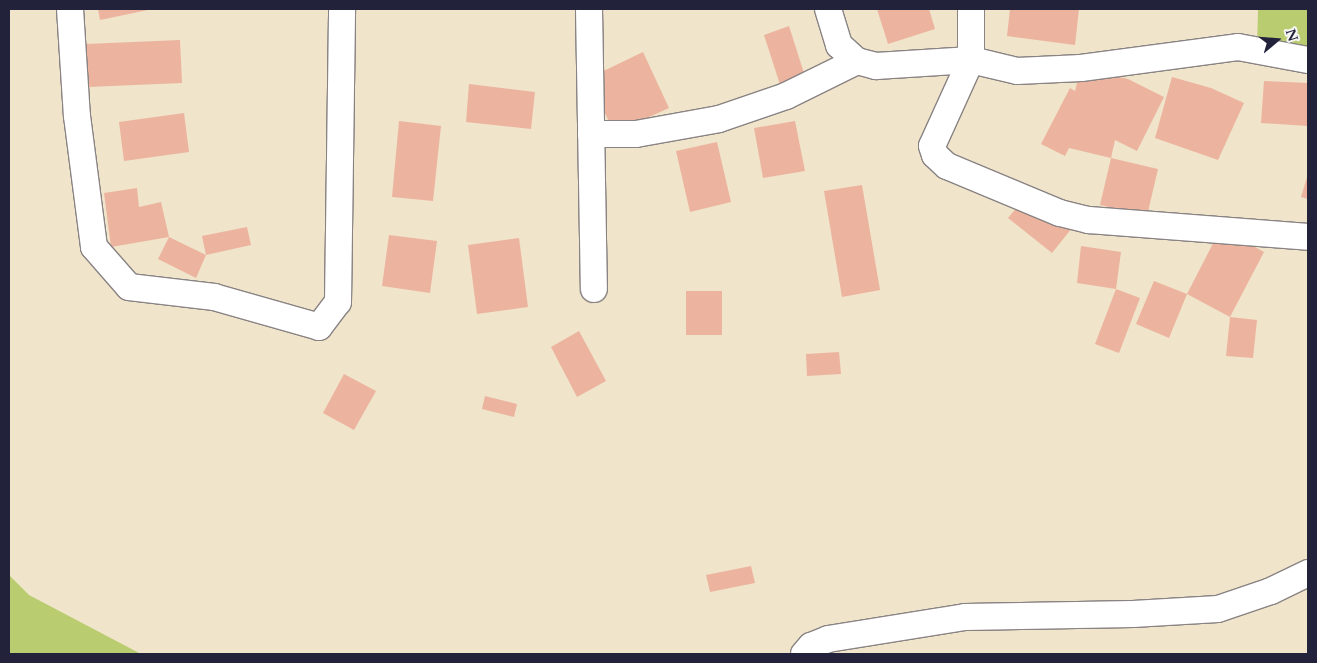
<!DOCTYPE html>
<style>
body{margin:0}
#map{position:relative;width:1317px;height:663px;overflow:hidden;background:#f0e4cb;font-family:Cardo,serif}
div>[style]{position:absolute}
.green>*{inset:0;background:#b9cc6f}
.building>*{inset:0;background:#ecb49e}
.roads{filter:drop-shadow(1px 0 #898383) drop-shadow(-1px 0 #898383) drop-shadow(0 1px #898383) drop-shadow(0 -1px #898383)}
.minor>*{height:26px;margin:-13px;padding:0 13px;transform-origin:13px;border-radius:13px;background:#fff}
span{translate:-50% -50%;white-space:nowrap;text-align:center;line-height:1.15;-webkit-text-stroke:4px #f6f6f2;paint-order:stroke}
.frame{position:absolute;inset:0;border:10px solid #22223b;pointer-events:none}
.north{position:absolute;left:1252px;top:15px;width:50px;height:50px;-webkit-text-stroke:4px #f6f6f2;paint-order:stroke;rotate:72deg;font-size:14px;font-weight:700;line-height:20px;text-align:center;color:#22223b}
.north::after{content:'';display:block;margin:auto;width:18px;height:22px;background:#22223b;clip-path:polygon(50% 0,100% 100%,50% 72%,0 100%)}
</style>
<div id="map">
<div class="green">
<i style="clip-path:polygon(1258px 9px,1308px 9px,1308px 59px,1257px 51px)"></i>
<i style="clip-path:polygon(9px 575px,29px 595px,141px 654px,9px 654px)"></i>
</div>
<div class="building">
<i style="clip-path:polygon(98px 9px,147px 9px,148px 10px,100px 20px)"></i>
<i style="clip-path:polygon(877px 9px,929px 9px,935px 29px,888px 44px)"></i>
<i style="clip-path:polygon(1010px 9px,1079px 9px,1075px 45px,1007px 36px)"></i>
<i style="clip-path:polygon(789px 26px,809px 89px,784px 97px,764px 35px)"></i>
<i style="clip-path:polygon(180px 40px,182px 83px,88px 87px,86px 44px)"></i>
<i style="clip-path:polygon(643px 52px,669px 108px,614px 133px,589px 78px)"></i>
<i style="clip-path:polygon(1081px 68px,1128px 79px,1164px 97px,1137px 151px,1115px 140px,1111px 158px,1069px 148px,1065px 156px,1041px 144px,1070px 88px,1075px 91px)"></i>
<i style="clip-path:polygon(1172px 77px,1211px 88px,1244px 103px,1218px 160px,1155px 138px)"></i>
<i style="clip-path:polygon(1264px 81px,1308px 83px,1308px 126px,1261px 123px)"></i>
<i style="clip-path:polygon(469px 84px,535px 92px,531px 129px,466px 122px)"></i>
<i style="clip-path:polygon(184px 113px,189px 152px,124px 161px,119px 122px)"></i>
<i style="clip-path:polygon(399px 121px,441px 126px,433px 201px,392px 197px)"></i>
<i style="clip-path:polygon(795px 121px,805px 171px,763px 178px,754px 128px)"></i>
<i style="clip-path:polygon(717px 142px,731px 202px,690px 212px,676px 151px)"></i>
<i style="clip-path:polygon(1111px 158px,1158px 169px,1147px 216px,1100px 205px)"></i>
<i style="clip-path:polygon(1308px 174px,1308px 199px,1301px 197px)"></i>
<i style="clip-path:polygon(862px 185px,880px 290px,842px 297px,824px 191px)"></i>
<i style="clip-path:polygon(137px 188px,139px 207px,161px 202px,169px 237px,111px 247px,104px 193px)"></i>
<i style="clip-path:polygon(1033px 188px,1076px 223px,1052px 253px,1008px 218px)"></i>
<i style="clip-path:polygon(247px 227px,251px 245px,206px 255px,202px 236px)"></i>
<i style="clip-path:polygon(1221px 228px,1264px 252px,1230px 317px,1187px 294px)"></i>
<i style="clip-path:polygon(389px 235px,437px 241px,430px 293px,382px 286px)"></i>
<i style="clip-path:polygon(169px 237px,206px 255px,196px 278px,158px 259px)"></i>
<i style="clip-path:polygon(519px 238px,528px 307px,477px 314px,468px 245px)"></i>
<i style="clip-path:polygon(1081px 246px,1121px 252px,1116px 289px,1077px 283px)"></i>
<i style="clip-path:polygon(1154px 281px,1187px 294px,1169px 338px,1136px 324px)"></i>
<i style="clip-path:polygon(1116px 289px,1140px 298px,1119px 353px,1095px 344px)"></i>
<i style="clip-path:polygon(686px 291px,722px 291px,722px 335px,686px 335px)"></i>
<i style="clip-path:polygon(1230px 317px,1257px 320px,1253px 358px,1226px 356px)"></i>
<i style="clip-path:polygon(579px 331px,606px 381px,577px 397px,551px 347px)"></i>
<i style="clip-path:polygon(839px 352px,841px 374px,807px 376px,806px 354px)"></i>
<i style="clip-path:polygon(344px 374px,376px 391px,354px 430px,323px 413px)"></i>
<i style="clip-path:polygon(485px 396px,517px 404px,514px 417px,482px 409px)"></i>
<i style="clip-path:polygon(751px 566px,755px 583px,710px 592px,706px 575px)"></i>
</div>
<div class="roads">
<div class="minor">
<i style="left:70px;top:9px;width:107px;rotate:86.3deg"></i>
<i style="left:77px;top:116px;width:132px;rotate:82.6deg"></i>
<i style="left:94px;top:247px;width:53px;rotate:48.8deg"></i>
<i style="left:129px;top:287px;width:86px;rotate:6.7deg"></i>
<i style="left:214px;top:297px;width:109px;rotate:15.9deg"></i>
<i style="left:319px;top:327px;width:31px;rotate:-53deg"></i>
<i style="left:338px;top:302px;width:293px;rotate:-89.2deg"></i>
<i style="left:589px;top:9px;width:280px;rotate:89deg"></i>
<i style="left:828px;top:9px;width:38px;rotate:73deg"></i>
<i style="left:839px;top:45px;width:24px;rotate:42deg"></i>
<i style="left:857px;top:61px;width:20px;rotate:15deg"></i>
<i style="left:876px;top:66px;width:95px;rotate:-3.6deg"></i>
<i style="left:971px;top:60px;width:94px;rotate:114.4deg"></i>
<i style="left:932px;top:146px;width:9px;rotate:72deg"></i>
<i style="left:935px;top:155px;width:16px;rotate:43deg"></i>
<i style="left:947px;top:166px;width:122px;rotate:22.6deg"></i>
<i style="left:1060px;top:213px;width:30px;rotate:14deg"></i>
<i style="left:1089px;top:220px;width:220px;rotate:4.4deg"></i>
<i style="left:971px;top:9px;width:51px;rotate:90deg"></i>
<i style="left:971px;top:60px;width:47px;rotate:13.4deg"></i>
<i style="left:1017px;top:71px;width:64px;rotate:-2.7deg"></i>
<i style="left:1081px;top:68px;width:158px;rotate:-7.6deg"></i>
<i style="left:1238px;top:47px;width:71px;rotate:10.5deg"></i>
<i style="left:591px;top:134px;width:45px"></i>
<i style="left:636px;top:134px;width:84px;rotate:-10.2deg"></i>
<i style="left:719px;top:119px;width:71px;rotate:-18.9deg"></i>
<i style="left:786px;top:96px;width:79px;rotate:-26.2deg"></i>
<i style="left:804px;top:654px;width:11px;rotate:-49deg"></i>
<i style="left:811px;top:646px;width:18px;rotate:-22deg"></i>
<i style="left:828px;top:639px;width:139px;rotate:-9.1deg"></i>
<i style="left:965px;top:617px;width:168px;rotate:-1deg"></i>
<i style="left:1133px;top:614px;width:85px;rotate:-3.4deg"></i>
<i style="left:1218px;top:609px;width:56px;rotate:-18.8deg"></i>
<i style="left:1271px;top:591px;width:41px;rotate:-25.9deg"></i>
</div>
</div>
<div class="frame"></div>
<div class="north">N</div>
</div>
